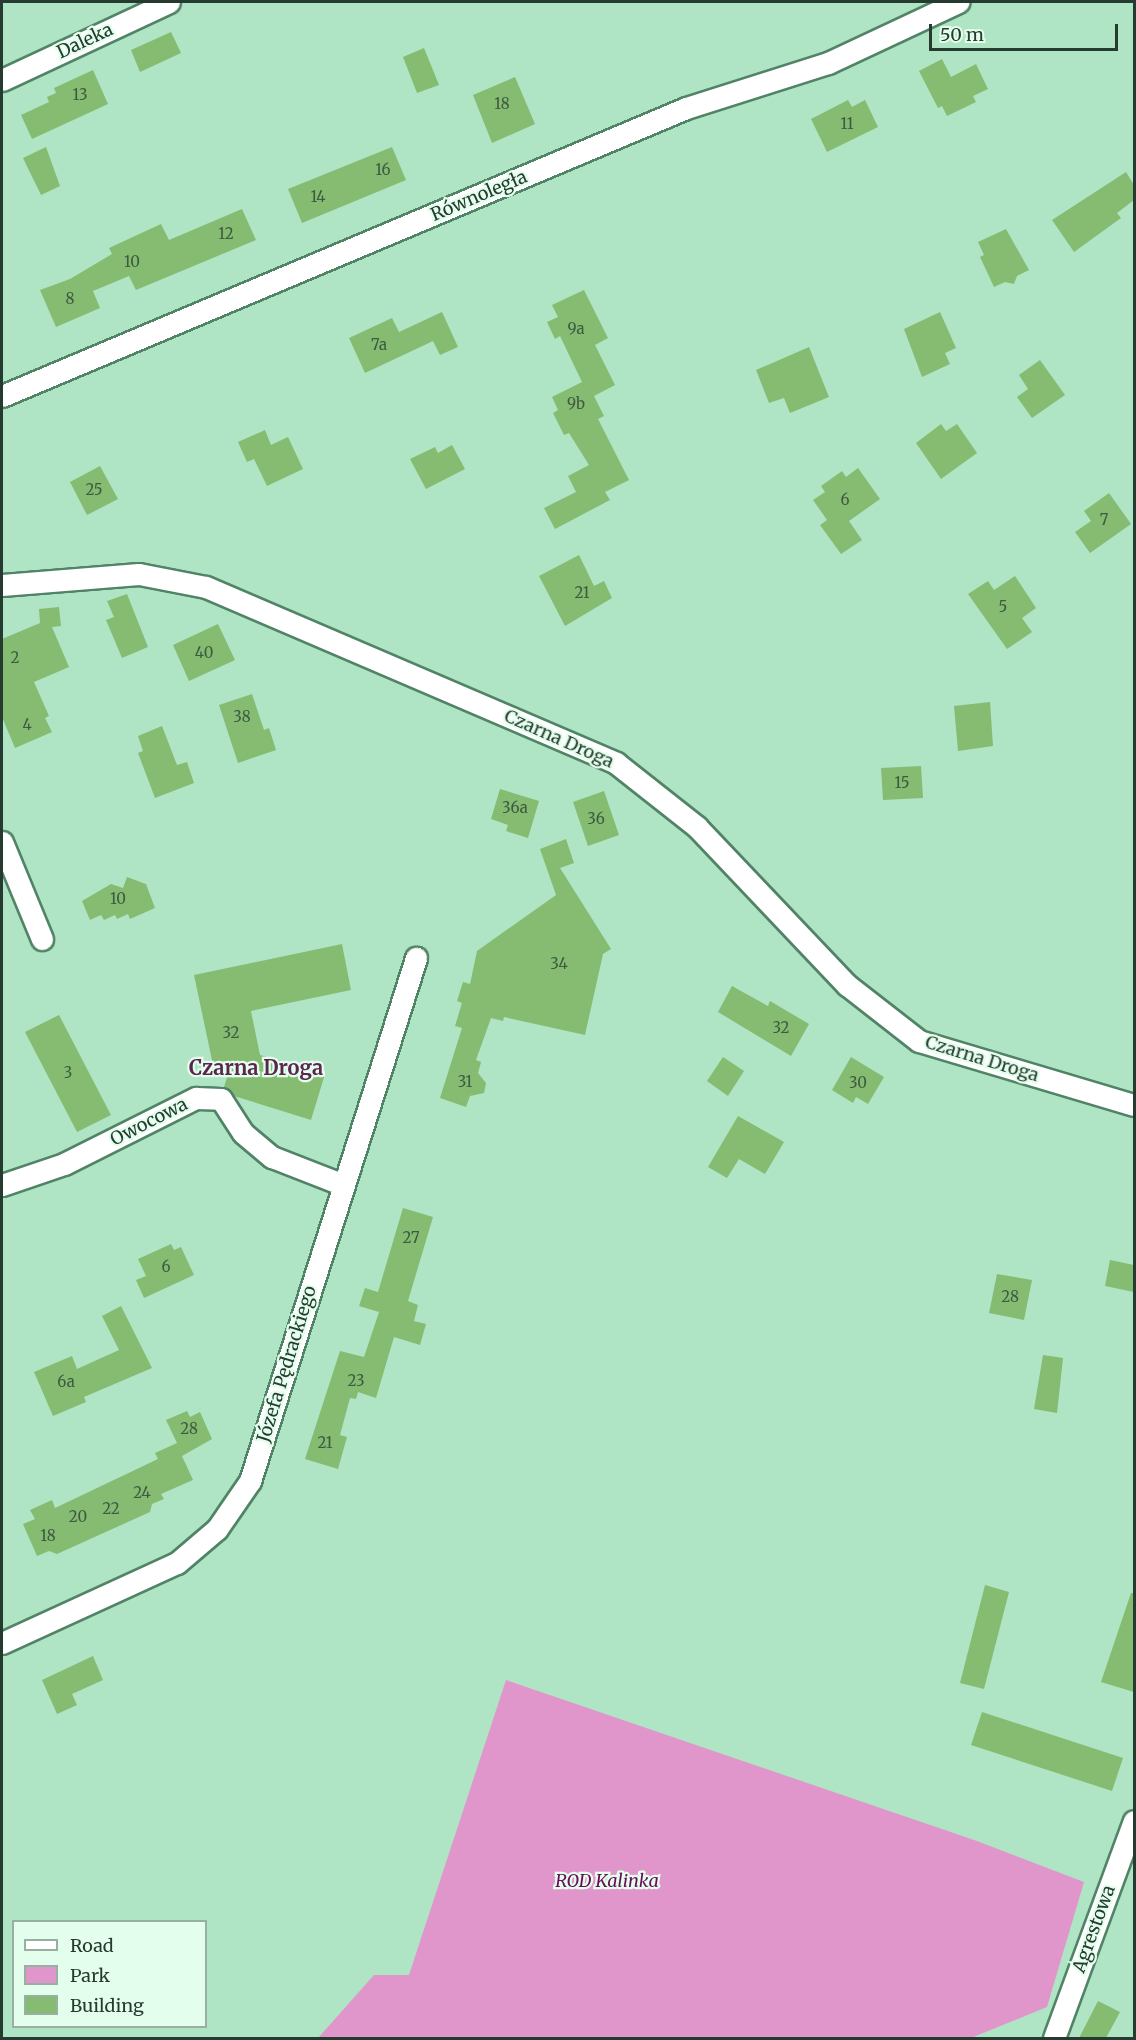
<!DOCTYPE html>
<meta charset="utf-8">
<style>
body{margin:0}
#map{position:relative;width:1136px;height:2040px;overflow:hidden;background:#afe4c4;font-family:Merriweather,serif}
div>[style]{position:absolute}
.green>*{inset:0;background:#e196cb}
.building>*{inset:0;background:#85bc72}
.roads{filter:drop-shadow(2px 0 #518366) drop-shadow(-2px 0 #518366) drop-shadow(0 2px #518366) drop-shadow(0 -2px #518366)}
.street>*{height:21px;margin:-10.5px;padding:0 10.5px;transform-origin:10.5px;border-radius:10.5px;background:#fff}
span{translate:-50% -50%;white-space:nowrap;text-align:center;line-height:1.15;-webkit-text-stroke:4.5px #e4feed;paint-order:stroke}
.number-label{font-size:15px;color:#3e5b40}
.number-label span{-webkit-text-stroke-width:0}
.street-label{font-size:18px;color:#263b2f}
.park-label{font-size:18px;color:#6a0b58;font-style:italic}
.neighbourhood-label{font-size:20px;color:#5c244f;font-weight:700}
.frame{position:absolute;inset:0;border:3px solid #263b2f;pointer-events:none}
.legend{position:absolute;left:12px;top:1920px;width:195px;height:108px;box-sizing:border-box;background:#e4feed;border:2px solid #98b0a1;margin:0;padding:8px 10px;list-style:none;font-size:18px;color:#263b2f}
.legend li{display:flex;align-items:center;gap:12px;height:30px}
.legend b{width:30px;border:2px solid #98b0a1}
.scale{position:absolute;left:929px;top:24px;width:189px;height:27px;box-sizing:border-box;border:3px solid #263b2f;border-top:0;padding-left:8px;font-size:18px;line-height:21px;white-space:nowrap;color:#263b2f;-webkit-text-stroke:4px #e4feed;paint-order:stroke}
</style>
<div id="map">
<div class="green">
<i style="clip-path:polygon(506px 1680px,977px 1841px,1084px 1882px,1047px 2007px,971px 2038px,318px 2038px,374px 1975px,409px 1975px)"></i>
</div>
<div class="building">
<i style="clip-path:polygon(171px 32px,181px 53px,140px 72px,131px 50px)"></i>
<i style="clip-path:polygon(424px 48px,439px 85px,417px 93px,403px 57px)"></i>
<i style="clip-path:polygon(942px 59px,951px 77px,976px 64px,988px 89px,973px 96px,976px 102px,947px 116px,942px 106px,938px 108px,919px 71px)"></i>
<i style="clip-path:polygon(93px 70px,108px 104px,32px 139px,21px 115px,49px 102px,47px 97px,56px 93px,54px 88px)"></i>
<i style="clip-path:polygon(515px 77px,535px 124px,492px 143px,473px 95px)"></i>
<i style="clip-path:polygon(848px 100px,852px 107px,865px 100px,878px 127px,827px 152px,811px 119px)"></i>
<i style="clip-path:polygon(46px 147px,60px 186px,41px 195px,23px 158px)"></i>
<i style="clip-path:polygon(392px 147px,406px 180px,302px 223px,288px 189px)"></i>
<i style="clip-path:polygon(1126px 172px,1134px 185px,1134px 200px,1117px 213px,1121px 218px,1074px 252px,1052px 220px)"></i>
<i style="clip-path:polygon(242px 209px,256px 240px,136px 290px,129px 276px,93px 291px,100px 308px,56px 327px,40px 290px,70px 279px,112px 254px,109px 248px,161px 224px,169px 240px)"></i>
<i style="clip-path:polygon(1006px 229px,1029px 270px,1017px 276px,1014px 284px,1005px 282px,994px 287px,980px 257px,984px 255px,978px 242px)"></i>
<i style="clip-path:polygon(584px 290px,608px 338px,595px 345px,615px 385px,594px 396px,604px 416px,598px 419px,629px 480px,605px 492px,610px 500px,555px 529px,544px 508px,576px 492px,568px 476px,589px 465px,569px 433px,564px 435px,553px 413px,558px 410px,552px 397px,582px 382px,560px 336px,555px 339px,547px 322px,558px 317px,552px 305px)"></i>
<i style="clip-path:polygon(442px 312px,458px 347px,440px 355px,433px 341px,365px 373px,349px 338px,392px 318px,399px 332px)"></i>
<i style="clip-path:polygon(940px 312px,956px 348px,945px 353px,950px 364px,922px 377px,904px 329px)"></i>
<i style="clip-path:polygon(809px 347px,829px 397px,790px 413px,784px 398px,769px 403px,756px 370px)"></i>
<i style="clip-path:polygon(1040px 360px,1065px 395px,1032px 418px,1017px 397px,1028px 389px,1019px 375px)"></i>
<i style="clip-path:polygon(941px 424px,946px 431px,957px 424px,977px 453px,941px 479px,916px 443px)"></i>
<i style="clip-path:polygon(265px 430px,271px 445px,288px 437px,303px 469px,267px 486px,254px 459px,247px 462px,238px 442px)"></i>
<i style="clip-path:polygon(452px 445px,465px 469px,426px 489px,410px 459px,435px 447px,438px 453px)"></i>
<i style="clip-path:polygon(100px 466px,118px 499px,87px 515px,70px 482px)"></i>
<i style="clip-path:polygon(858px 468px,880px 499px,849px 521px,862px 540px,841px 554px,820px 525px,827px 520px,813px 500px,825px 492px,821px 486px,842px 471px,846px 477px)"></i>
<i style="clip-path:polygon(1109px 493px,1131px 524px,1090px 553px,1075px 532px,1091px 521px,1084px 511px)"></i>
<i style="clip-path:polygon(579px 555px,594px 586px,604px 581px,612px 598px,565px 626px,539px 576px)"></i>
<i style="clip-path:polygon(1015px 576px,1036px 608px,1022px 618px,1032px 632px,1007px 649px,968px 594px,988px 581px,994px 590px)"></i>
<i style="clip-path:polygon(127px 594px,148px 647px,122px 658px,106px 620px,114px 617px,107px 601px)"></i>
<i style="clip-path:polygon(59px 607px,61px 626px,52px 627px,69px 667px,34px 682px,49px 716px,45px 718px,52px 732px,15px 748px,2px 717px,2px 639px,40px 623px,39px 609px)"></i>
<i style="clip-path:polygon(218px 624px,235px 660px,189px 681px,173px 645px)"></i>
<i style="clip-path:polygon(252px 694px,264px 730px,269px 728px,276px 750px,238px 763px,219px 705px)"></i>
<i style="clip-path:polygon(990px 702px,993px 746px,958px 751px,954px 706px)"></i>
<i style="clip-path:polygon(162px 726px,177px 765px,187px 762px,194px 783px,155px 798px,138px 753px,143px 751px,138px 736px)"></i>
<i style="clip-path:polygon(921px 766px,923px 798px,883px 800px,881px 768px)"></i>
<i style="clip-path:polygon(500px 789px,539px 801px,528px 838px,506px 831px,508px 825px,491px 819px)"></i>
<i style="clip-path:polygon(604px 791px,619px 835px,588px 846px,573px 802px)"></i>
<i style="clip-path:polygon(566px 839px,574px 863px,560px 868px,611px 949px,603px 954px,585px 1035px,504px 1017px,503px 1021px,491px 1018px,476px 1060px,481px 1062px,478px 1073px,486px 1083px,484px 1093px,470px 1096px,466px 1107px,440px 1098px,462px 1028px,455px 1026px,462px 1003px,457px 1001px,463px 982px,470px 984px,477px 951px,556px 895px,540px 849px)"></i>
<i style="clip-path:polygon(127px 877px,146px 884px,155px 908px,130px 919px,128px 914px,117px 919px,115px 915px,104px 920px,101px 915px,90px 920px,82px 901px,111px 884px,123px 888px)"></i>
<i style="clip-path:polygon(342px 944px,351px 990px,251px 1011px,260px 1055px,325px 1074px,311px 1120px,234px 1096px,224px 1087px,232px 1062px,213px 1065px,194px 975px)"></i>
<i style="clip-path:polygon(732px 986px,768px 1006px,770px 1001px,809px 1024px,791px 1056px,718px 1012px)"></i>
<i style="clip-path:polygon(59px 1015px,111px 1115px,77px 1132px,25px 1032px)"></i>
<i style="clip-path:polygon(723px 1057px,744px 1071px,728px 1096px,707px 1081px)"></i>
<i style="clip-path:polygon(851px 1057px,884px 1077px,868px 1104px,856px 1097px,853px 1103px,832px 1090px)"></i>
<i style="clip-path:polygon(738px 1116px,784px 1142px,765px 1174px,739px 1159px,727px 1178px,708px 1167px)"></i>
<i style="clip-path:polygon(403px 1208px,433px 1217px,408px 1301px,418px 1305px,414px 1321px,426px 1324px,420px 1345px,394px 1337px,376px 1398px,358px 1392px,356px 1399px,350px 1398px,340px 1435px,347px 1437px,338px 1469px,305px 1459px,340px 1351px,364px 1357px,379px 1312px,359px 1306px,365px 1288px,378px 1292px)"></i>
<i style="clip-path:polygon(171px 1244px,174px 1250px,181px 1247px,194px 1275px,144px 1298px,136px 1280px,146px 1276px,138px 1259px)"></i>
<i style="clip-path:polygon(1110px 1260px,1134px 1265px,1134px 1292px,1105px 1286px)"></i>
<i style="clip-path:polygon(997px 1274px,1032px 1280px,1024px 1320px,989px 1313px)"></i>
<i style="clip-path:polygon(121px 1306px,152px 1368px,84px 1397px,86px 1402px,53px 1416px,34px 1372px,72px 1356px,77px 1369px,119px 1350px,102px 1316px)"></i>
<i style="clip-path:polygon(1043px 1355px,1063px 1358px,1057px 1413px,1034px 1409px)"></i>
<i style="clip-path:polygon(187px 1411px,190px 1417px,200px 1412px,212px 1439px,182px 1456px,193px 1480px,161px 1494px,164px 1499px,152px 1504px,150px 1512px,57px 1554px,49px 1551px,37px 1556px,23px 1524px,35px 1519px,30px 1510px,52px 1500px,55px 1508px,158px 1459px,155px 1453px,177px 1443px,166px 1420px)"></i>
<i style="clip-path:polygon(985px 1585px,1009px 1592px,984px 1689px,960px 1683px)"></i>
<i style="clip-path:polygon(1131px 1593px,1134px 1593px,1134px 1692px,1101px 1682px)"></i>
<i style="clip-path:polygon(93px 1656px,103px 1680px,72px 1694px,77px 1705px,57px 1714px,42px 1680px)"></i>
<i style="clip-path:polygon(982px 1712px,1123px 1758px,1112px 1791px,971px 1745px)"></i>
<i style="clip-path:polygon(1098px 2001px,1120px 2012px,1106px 2038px,1079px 2038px)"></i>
</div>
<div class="roads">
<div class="street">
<i style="left:2px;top:80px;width:184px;rotate:-25deg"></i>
<i style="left:2px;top:396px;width:742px;rotate:-22.83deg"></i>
<i style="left:686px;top:108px;width:149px;rotate:-17.6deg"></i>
<i style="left:828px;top:63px;width:144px;rotate:-25.1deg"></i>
<i style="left:2px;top:585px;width:137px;rotate:-4.6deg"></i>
<i style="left:139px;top:574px;width:68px;rotate:11deg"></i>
<i style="left:206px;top:587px;width:446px;rotate:23.2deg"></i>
<i style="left:616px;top:763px;width:103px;rotate:38.3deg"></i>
<i style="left:697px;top:827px;width:218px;rotate:46.5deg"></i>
<i style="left:847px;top:985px;width:91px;rotate:37.9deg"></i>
<i style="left:919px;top:1041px;width:224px;rotate:16.6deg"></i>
<i style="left:2px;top:842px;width:105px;rotate:67.6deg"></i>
<i style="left:2px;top:1185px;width:65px;rotate:-18.7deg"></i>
<i style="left:64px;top:1164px;width:148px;rotate:-26.6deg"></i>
<i style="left:196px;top:1098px;width:25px;rotate:2deg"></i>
<i style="left:221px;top:1099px;width:40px;rotate:57.1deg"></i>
<i style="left:243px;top:1133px;width:38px;rotate:40deg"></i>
<i style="left:272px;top:1157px;width:77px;rotate:21.3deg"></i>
<i style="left:2px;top:1643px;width:192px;rotate:-24.6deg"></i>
<i style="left:177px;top:1563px;width:52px;rotate:-40.4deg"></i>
<i style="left:217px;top:1529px;width:58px;rotate:-55.5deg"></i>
<i style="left:250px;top:1481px;width:549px;rotate:-72.39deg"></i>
<i style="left:1054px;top:2038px;width:231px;rotate:-69.8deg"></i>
</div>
</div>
<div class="number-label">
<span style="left:80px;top:95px">13</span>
<span style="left:502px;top:104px">18</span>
<span style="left:847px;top:124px">11</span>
<span style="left:383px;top:170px">16</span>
<span style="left:318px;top:197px">14</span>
<span style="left:226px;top:234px">12</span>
<span style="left:132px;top:262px">10</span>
<span style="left:70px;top:299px">8</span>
<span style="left:576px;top:329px">9a</span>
<span style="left:379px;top:345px">7a</span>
<span style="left:576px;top:404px">9b</span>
<span style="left:94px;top:490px">25</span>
<span style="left:845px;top:500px">6</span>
<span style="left:1104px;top:520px">7</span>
<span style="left:582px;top:593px">21</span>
<span style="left:1003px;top:607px">5</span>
<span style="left:204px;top:653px">40</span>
<span style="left:15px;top:658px">2</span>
<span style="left:242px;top:717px">38</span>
<span style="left:27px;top:725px">4</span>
<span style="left:902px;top:783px">15</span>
<span style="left:515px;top:808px">36a</span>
<span style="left:596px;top:819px">36</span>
<span style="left:118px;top:899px">10</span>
<span style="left:559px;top:964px">34</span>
<span style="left:781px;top:1028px">32</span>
<span style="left:231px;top:1033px">32</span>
<span style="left:68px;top:1073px">3</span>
<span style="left:465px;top:1082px">31</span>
<span style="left:858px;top:1083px">30</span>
<span style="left:411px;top:1238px">27</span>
<span style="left:166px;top:1267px">6</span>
<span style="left:1010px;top:1297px">28</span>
<span style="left:356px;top:1381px">23</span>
<span style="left:66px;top:1382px">6a</span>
<span style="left:189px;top:1429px">28</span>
<span style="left:325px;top:1443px">21</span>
<span style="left:142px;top:1493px">24</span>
<span style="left:111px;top:1509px">22</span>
<span style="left:78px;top:1517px">20</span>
<span style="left:48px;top:1536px">18</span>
</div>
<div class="street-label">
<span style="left:85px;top:41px;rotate:-25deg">Daleka</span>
<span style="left:479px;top:196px;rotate:-23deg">Równoległa</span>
<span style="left:559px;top:739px;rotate:24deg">Czarna Droga</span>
<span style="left:982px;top:1059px;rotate:17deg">Czarna Droga</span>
<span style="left:149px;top:1122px;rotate:-27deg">Owocowa</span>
<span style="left:287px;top:1364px;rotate:-73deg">Józefa Pędrackiego</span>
<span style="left:1094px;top:1929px;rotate:-70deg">Agrestowa</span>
</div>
<div class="park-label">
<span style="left:607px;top:1881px">ROD Kalinka</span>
</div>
<div class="neighbourhood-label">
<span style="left:256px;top:1067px">Czarna Droga</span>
</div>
<div class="frame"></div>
<ul class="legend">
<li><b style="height:8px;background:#fff"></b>Road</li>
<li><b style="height:16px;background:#e196cb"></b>Park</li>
<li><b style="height:16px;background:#85bc72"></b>Building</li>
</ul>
<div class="scale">50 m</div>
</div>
